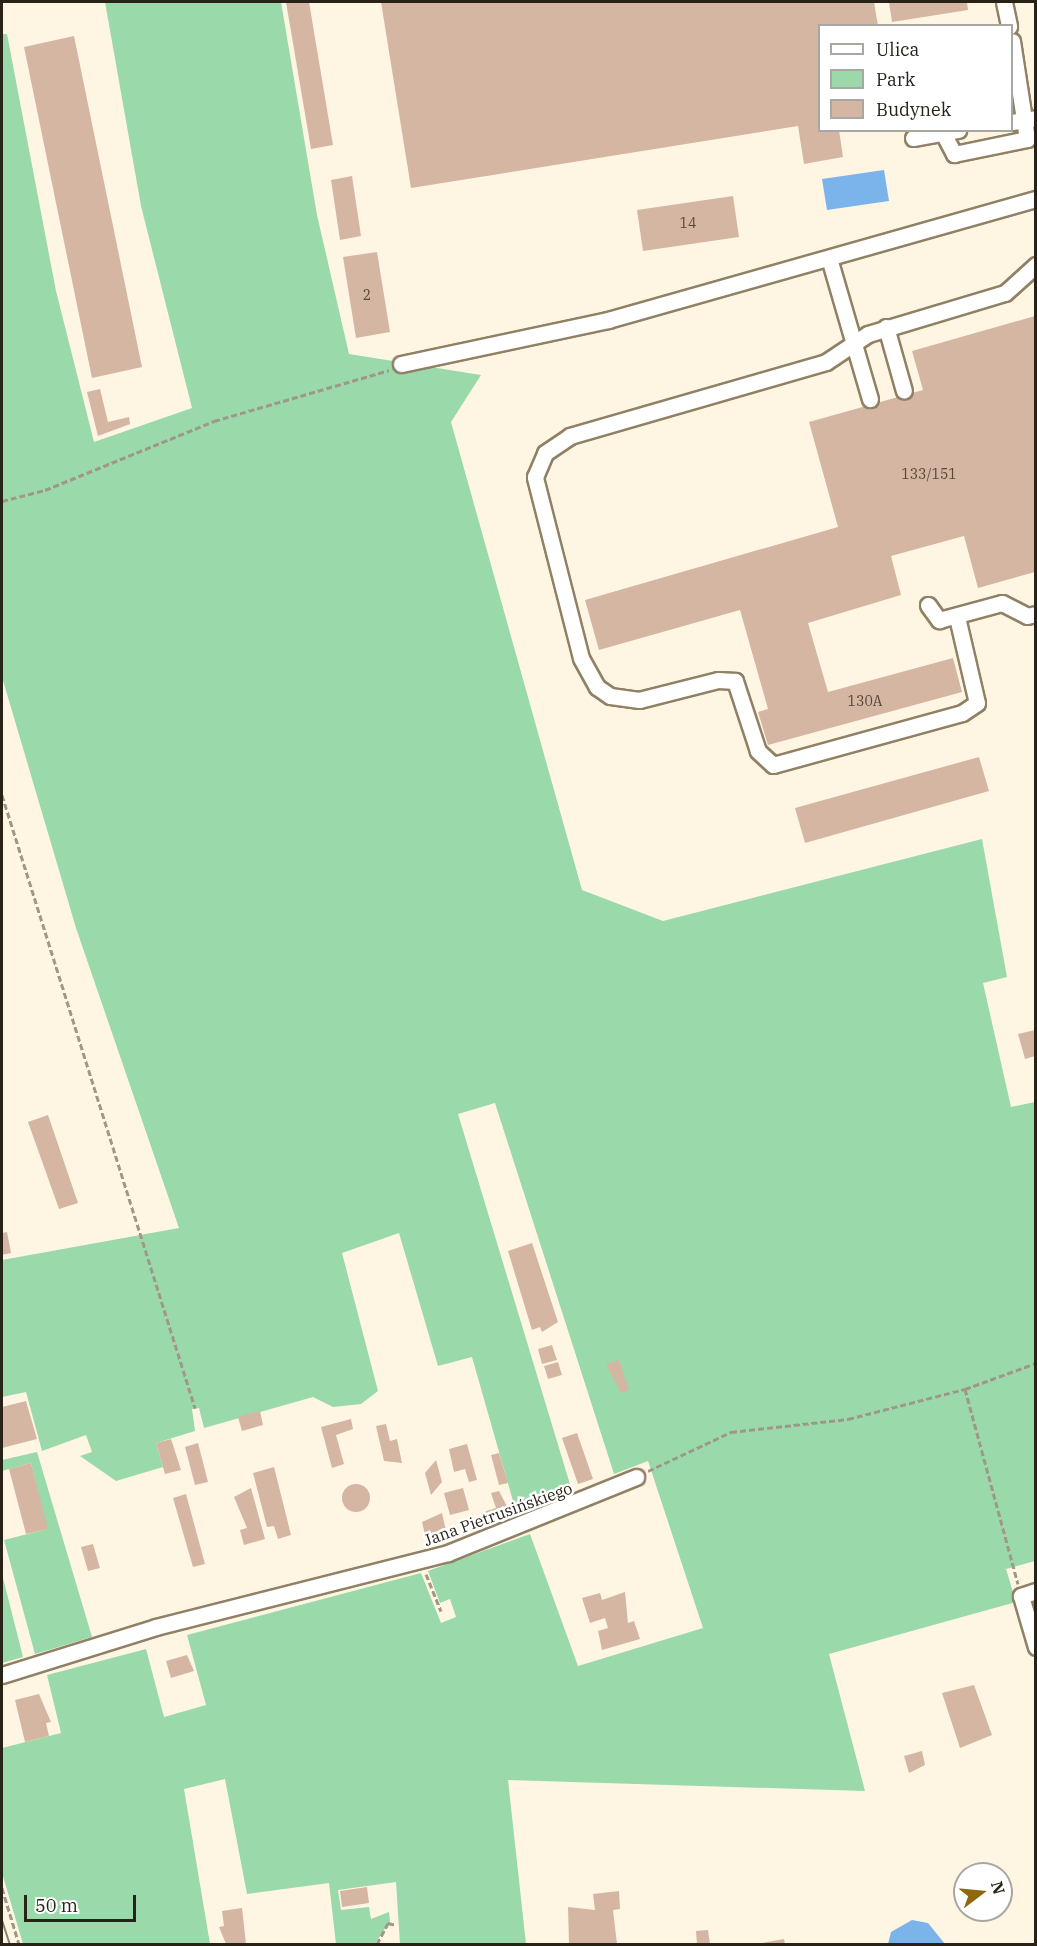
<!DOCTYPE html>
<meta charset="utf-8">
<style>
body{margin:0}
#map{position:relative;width:1037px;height:1946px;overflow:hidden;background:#fff5e3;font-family:"IBM Plex Serif",serif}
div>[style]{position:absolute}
.green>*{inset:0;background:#9ad9aa}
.water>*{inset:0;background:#7bb3eb}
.building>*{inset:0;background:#d5b6a3}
.round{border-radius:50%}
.path>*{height:3px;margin-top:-1.5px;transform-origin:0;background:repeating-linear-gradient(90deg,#a09788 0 6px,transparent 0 9px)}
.roads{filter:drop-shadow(2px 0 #908165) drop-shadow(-2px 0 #908165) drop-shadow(0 2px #908165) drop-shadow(0 -2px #908165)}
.minor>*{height:15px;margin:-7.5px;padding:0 7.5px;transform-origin:7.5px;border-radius:7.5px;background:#fff}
.tram>*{height:1.5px;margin:-0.75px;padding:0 0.75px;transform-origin:0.75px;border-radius:0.75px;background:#898273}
span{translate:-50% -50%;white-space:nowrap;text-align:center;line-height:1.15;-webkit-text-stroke:5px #fff;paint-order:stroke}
.number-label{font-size:14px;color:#54483a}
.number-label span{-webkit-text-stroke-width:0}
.street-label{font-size:16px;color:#292317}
.frame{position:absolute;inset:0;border:3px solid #292317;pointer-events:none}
.legend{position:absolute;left:818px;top:24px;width:195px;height:108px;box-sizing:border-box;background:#fff;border:2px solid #a9a7a2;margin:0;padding:8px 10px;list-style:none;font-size:18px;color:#292317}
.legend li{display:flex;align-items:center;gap:12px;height:30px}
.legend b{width:30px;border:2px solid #a9a7a2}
.north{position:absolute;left:953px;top:1862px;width:60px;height:60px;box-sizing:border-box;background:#fff;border:2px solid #a9a7a2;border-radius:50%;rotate:74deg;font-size:16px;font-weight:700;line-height:24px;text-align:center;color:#292317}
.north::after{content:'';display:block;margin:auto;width:21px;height:27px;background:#8e680b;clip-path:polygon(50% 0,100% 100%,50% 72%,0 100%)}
.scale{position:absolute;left:24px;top:1895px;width:112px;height:27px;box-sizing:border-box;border:3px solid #292317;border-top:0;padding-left:8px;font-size:18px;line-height:21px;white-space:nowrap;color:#292317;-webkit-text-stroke:4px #fff;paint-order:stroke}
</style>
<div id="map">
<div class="green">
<i style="clip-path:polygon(105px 2px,281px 2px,317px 215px,349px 354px,481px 375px,451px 422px,582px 890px,663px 921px,982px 839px,1007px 977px,983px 983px,1011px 1107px,1035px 1102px,1035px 1561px,1006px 1569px,1016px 1602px,829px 1654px,865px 1791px,508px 1780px,526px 1944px,400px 1944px,396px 1882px,338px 1890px,341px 1910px,369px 1907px,371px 1919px,389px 1912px,390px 1921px,375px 1944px,336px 1944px,329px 1883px,247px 1894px,225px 1779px,184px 1789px,210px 1944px,23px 1944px,2px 1873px,2px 1748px,61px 1733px,47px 1675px,146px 1649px,164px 1717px,206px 1705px,187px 1635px,421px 1573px,441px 1623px,456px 1617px,450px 1599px,440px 1603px,428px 1571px,530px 1534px,578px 1666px,703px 1628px,648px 1461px,614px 1474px,495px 1103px,458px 1114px,572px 1491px,517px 1515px,472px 1357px,438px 1366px,399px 1233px,342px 1253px,378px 1391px,361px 1404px,333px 1407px,313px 1397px,204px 1428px,199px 1408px,192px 1409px,195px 1431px,156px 1443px,163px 1467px,116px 1481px,80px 1456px,92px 1452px,86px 1435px,42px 1451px,26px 1392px,2px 1397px,2px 1260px,179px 1228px,76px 928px,2px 677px,2px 34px,7px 34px,56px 291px,94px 442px,192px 408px,141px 206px)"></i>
<i style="clip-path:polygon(37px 1452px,92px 1637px,35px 1654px,4px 1540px,47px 1529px,31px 1463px,2px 1471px,2px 1460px)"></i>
<i style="clip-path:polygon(2px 1574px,23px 1657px,2px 1663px)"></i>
</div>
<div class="water">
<i style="clip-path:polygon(884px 170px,889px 201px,827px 210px,822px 179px)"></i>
<i style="clip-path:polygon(912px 1920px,928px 1923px,945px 1944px,888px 1944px,891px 1932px)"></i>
</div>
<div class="building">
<i style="clip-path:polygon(286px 2px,309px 2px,333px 145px,311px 149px)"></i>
<i style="clip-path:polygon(381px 2px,874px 2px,878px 26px,819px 26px,819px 130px,839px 130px,843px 157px,804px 164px,798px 126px,411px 188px)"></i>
<i style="clip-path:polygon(889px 2px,967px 2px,968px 10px,892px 22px)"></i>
<i style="clip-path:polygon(74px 36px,142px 367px,92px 378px,24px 47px)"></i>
<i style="clip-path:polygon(352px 176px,361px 236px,340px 240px,331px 180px)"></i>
<i style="clip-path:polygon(733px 196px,739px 237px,643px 251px,637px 210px)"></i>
<i style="clip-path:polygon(377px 252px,390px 332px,356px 338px,343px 257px)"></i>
<i style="clip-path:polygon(1035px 316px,1035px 572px,978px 588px,964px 536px,891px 556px,901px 595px,808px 623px,828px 692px,953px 658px,962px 692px,768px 745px,758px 712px,768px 709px,740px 610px,599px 650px,585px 600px,838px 527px,809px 422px,923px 390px,912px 351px)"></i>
<i style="clip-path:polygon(100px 389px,108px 422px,129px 417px,130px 424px,98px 436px,87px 392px)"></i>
<i style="clip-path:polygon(979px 757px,989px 791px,805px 843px,795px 808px)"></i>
<i style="clip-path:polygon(1035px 1030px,1035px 1056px,1025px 1059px,1018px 1034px)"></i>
<i style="clip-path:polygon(48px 1115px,78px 1203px,59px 1209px,28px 1122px)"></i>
<i style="clip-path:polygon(7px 1232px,11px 1253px,2px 1255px,2px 1233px)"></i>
<i style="clip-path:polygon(532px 1243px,558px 1322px,542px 1332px,540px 1327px,532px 1330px,508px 1251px)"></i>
<i style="clip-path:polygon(552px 1345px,557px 1360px,542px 1364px,538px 1349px)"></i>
<i style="clip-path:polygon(619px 1360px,629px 1390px,621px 1393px,606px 1364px)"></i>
<i style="clip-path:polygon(558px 1362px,562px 1375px,548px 1379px,544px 1366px)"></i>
<i style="clip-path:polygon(26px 1401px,37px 1439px,2px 1448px,2px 1407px)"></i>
<i style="clip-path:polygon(260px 1411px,263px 1425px,242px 1431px,238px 1417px)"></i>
<i style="clip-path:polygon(351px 1419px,353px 1429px,336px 1435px,344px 1464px,332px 1468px,321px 1427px)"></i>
<i style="clip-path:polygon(386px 1424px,390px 1441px,397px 1439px,402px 1463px,384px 1461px,376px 1426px)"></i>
<i style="clip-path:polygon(577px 1433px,593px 1479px,578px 1484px,562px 1438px)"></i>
<i style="clip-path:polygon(171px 1439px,181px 1470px,165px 1474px,156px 1443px)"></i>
<i style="clip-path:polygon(198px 1443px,208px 1482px,195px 1485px,185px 1447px)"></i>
<i style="clip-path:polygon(467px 1444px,477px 1480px,469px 1482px,465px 1469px,454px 1472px,449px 1449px)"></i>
<i style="clip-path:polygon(499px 1453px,508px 1483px,499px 1485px,491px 1455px)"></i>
<i style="clip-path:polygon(436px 1460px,442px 1482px,431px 1495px,425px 1473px)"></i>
<i style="clip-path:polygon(31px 1463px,48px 1529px,26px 1534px,9px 1469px)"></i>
<i style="clip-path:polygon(274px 1467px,291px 1535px,278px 1539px,274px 1526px,267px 1527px,253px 1473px)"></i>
<i class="round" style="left:342px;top:1484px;width:28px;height:28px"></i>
<i style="clip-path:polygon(251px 1488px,265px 1539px,244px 1545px,240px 1530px,247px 1528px,234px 1497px)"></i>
<i style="clip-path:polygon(463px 1488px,469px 1510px,450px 1515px,444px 1493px)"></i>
<i style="clip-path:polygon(499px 1491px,512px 1516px,486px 1523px,483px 1512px,496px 1508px,491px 1493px)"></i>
<i style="clip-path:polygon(186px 1494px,205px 1564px,193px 1567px,173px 1498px)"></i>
<i style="clip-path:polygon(442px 1513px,447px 1535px,426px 1539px,422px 1522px)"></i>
<i style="clip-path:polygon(93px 1544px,100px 1568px,88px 1571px,81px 1547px)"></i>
<i style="clip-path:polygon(625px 1592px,628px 1623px,634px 1621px,640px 1639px,602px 1650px,598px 1631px,608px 1628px,605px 1618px,590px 1623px,582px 1598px,600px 1593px,602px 1600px)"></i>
<i style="clip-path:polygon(187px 1655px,194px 1671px,171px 1678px,166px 1661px)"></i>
<i style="clip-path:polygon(974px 1685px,992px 1735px,960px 1748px,942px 1693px)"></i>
<i style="clip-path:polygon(39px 1694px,51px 1722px,46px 1723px,49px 1736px,25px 1742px,15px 1700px)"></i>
<i style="clip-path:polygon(922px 1751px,925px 1765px,909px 1773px,904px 1756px)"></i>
<i style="clip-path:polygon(367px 1887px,369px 1903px,342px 1907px,340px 1891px)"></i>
<i style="clip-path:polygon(619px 1891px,620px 1909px,613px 1910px,617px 1944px,569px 1944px,568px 1907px,595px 1910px,593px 1894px)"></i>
<i style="clip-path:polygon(242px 1908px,246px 1944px,226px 1944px,219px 1927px,224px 1926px,222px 1911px)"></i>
<i style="clip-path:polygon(708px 1930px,710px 1944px,697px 1944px,696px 1931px)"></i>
<i style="clip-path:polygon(784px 1939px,785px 1944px,762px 1944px,762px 1943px)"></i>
</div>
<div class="path">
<i style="left:2px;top:501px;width:44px;rotate:-14.3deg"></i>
<i style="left:45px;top:490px;width:183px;rotate:-22.2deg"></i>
<i style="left:214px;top:421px;width:182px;rotate:-16.2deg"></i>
<i style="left:2px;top:795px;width:643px;rotate:72.52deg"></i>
<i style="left:965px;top:1389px;width:202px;rotate:74.8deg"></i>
<i style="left:648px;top:1471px;width:92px;rotate:-25.2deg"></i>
<i style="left:731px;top:1432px;width:118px;rotate:-6.3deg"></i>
<i style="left:848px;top:1419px;width:121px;rotate:-14.4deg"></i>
<i style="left:965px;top:1389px;width:76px;rotate:-20.1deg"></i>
<i style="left:426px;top:1574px;width:40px;rotate:68deg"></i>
<i style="left:2px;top:1888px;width:59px;rotate:73.1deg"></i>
<i style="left:377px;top:1944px;width:24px;rotate:-62deg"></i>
<i style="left:388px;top:1923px;width:8px;rotate:14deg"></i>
</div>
<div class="roads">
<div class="minor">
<i style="left:1004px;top:2px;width:25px;rotate:78deg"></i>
<i style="left:1012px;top:122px;width:24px;rotate:-9deg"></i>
<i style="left:943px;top:133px;width:24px;rotate:62deg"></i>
<i style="left:954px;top:154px;width:75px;rotate:-11.6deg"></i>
<i style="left:1027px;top:139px;width:99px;rotate:-98.7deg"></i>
<i style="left:913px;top:138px;width:46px;rotate:-10.1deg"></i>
<i style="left:829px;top:258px;width:147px;rotate:73.8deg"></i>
<i style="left:886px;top:327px;width:66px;rotate:74.3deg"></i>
<i style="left:401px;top:364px;width:212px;rotate:-12deg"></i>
<i style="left:608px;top:320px;width:445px;rotate:-15.8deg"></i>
<i style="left:928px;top:605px;width:19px;rotate:54deg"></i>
<i style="left:939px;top:620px;width:65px;rotate:-15.1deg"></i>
<i style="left:1002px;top:603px;width:28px;rotate:27deg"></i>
<i style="left:1027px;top:616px;width:9px;rotate:-13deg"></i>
<i style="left:957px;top:617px;width:88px;rotate:76.9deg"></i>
<i style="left:977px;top:703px;width:18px;rotate:146deg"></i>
<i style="left:962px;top:713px;width:196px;rotate:164.6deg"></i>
<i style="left:773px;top:765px;width:21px;rotate:-137deg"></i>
<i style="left:758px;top:751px;width:74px;rotate:-108.2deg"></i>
<i style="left:735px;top:681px;width:17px;rotate:-177deg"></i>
<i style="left:718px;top:680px;width:81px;rotate:165.8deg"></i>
<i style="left:639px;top:700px;width:29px;rotate:-172deg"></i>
<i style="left:610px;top:696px;width:16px;rotate:-145deg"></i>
<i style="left:597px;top:687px;width:33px;rotate:-119deg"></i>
<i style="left:581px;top:658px;width:187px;rotate:-104.3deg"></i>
<i style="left:535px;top:477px;width:26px;rotate:-67deg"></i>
<i style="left:545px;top:453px;width:30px;rotate:-34deg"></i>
<i style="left:570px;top:436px;width:266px;rotate:-16.1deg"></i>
<i style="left:826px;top:362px;width:50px;rotate:-33.7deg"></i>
<i style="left:868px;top:334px;width:143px;rotate:-16.7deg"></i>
<i style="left:1005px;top:293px;width:42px;rotate:-42.1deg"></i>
<i style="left:1036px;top:1591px;width:16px;rotate:162deg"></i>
<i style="left:1021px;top:1596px;width:53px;rotate:73.6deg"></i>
<i style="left:2px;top:1675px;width:161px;rotate:-17.3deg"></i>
<i style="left:156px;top:1627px;width:301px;rotate:-14.2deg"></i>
<i style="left:448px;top:1553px;width:203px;rotate:-22deg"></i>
</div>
</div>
<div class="tram">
<i style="left:2px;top:1919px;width:26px;rotate:72deg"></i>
</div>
<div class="number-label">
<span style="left:688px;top:223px">14</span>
<span style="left:367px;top:295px">2</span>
<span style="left:929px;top:474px">133/151</span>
<span style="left:865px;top:701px">130A</span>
</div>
<div class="street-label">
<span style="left:498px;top:1514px;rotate:-20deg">Jana Pietrusińskiego</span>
</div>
<div class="frame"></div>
<ul class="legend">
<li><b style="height:8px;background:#fff"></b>Ulica</li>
<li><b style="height:16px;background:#9ad9aa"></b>Park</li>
<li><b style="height:16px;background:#d5b6a3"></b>Budynek</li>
</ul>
<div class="north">N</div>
<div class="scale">50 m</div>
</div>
